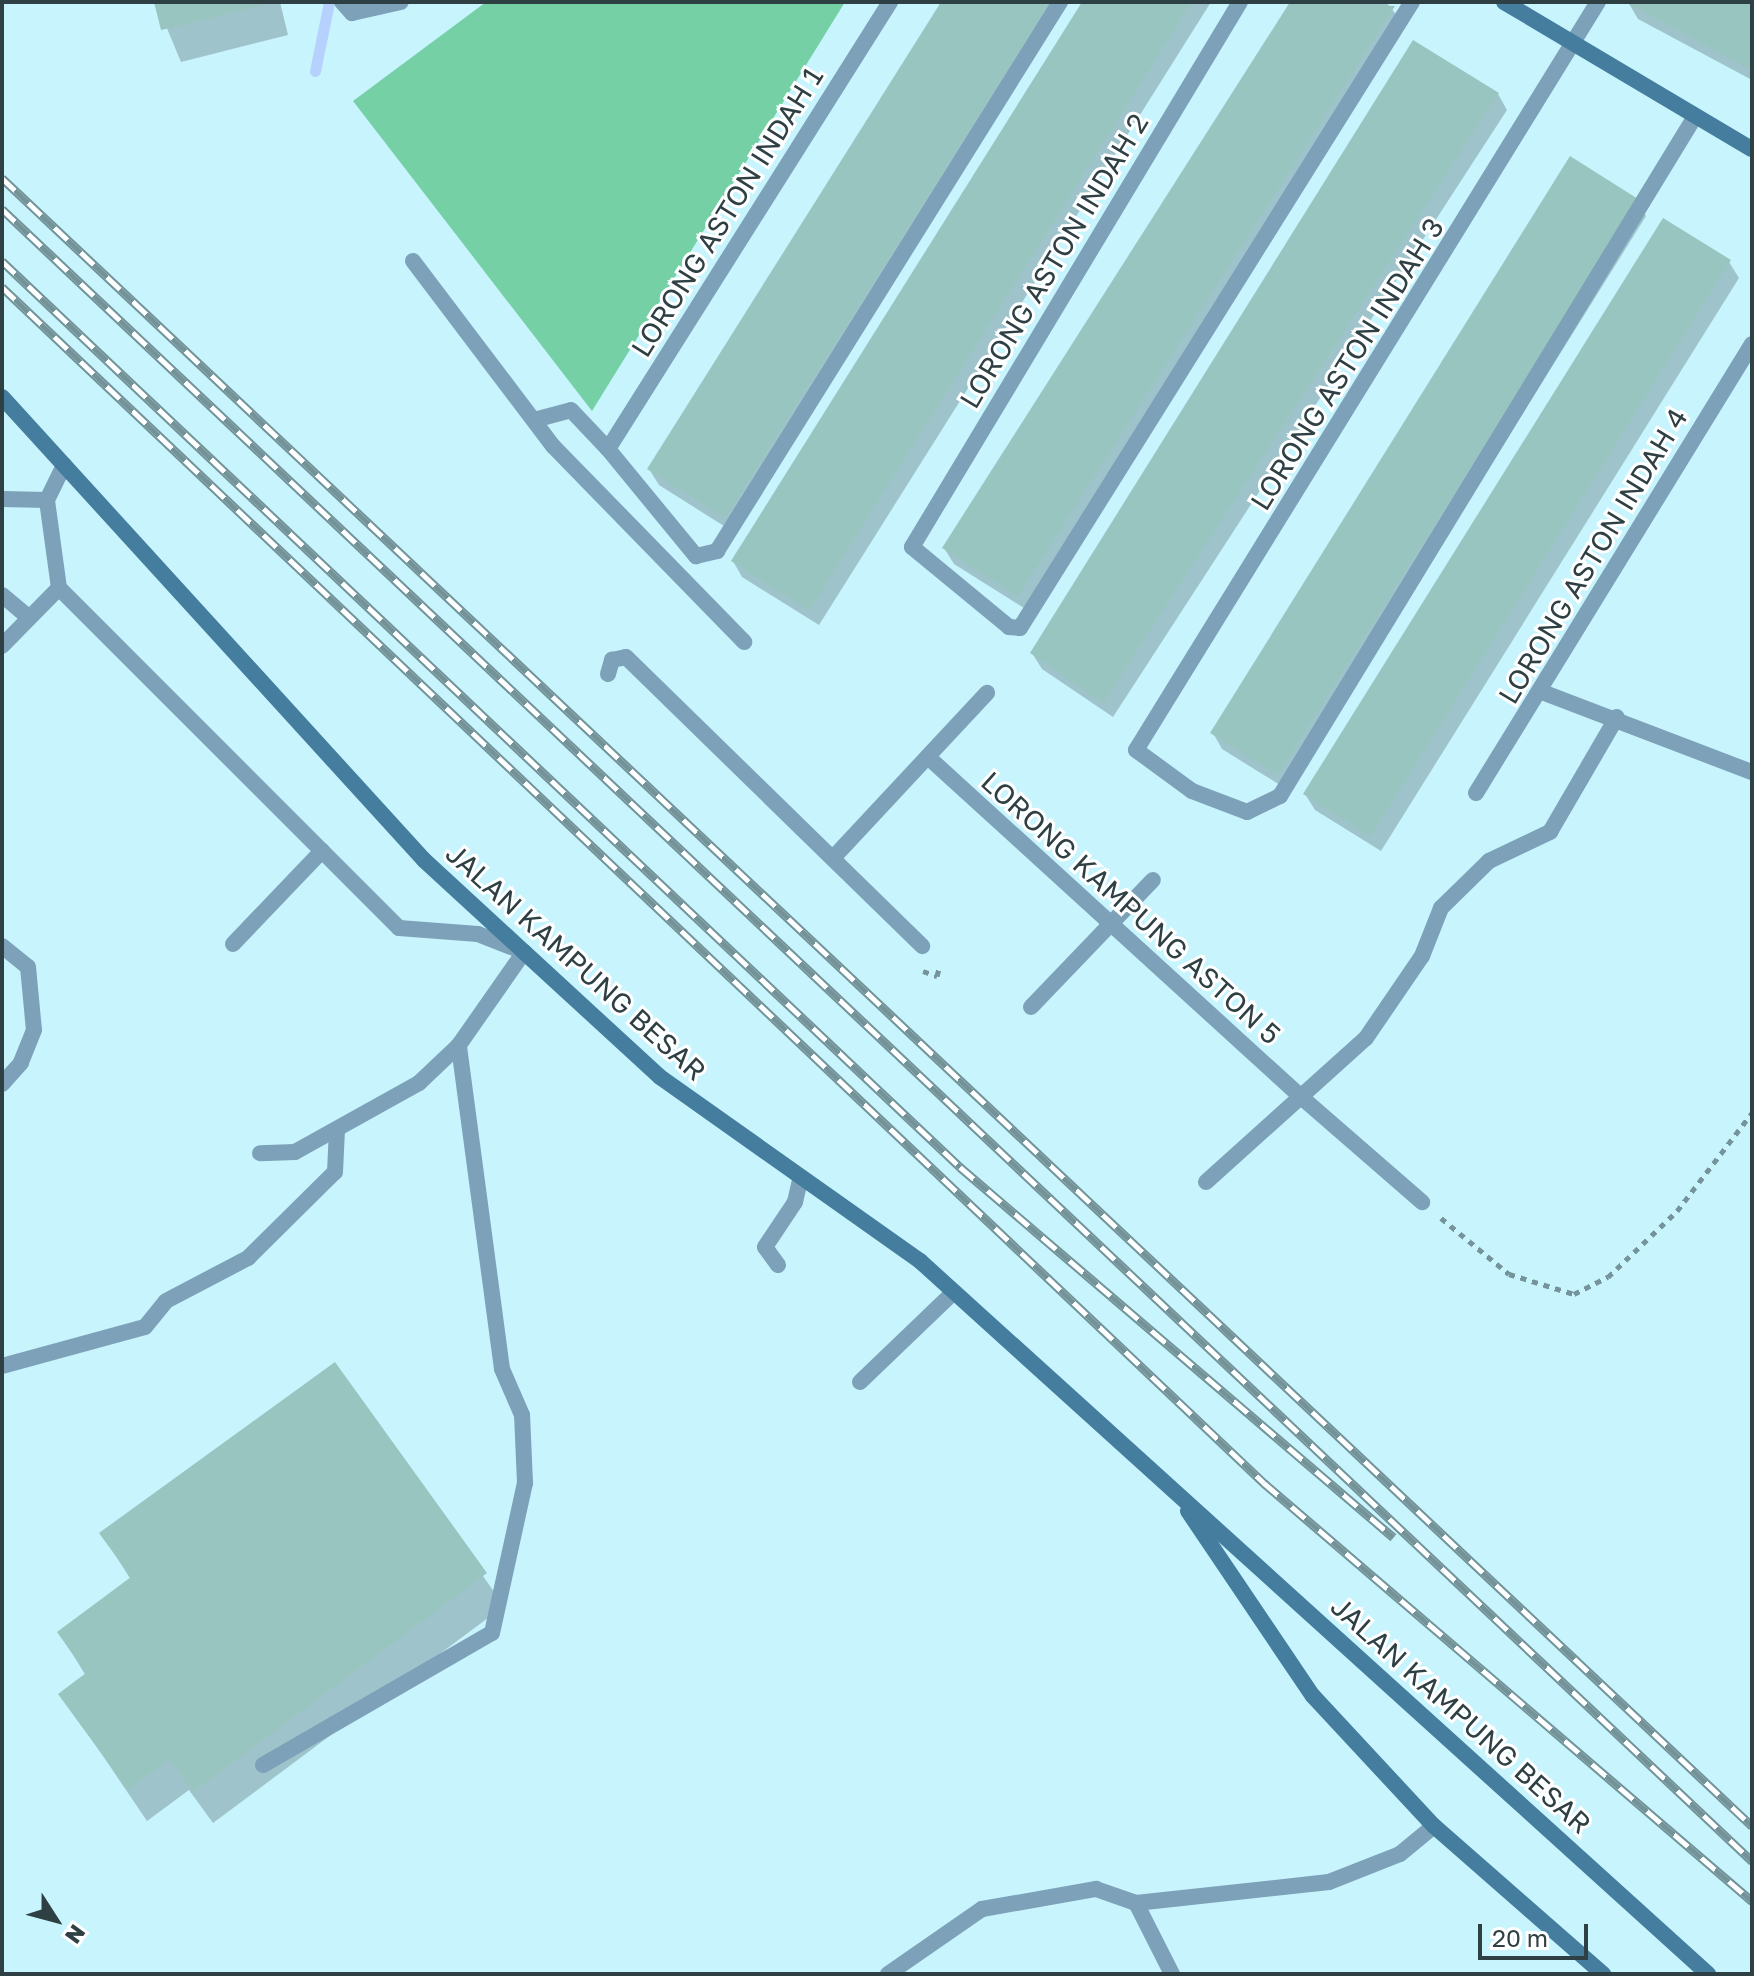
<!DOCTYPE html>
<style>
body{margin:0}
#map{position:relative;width:1754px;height:1976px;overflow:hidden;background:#c7f4fd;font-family:"Golos Text",sans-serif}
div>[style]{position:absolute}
.green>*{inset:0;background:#75d0a5}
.shadow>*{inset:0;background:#0003}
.stream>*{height:11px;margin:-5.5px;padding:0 5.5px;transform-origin:5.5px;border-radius:5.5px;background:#b6d1fe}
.building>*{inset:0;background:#98c5bf}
.path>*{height:5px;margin-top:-2.5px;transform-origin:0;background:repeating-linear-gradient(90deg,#75939a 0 6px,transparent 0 12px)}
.lane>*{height:16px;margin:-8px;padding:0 8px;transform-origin:8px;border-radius:8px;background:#7da1b8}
.street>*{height:16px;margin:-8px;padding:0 8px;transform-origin:8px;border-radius:8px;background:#7da1b8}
.secondary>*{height:16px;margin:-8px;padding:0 8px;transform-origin:8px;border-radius:8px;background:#447d9e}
.rail>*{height:9px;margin-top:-4.5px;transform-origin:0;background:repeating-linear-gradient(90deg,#fff 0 18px,#749399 0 36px);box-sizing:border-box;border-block:2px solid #749399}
span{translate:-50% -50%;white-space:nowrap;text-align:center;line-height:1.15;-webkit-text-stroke:6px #fff;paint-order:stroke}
.street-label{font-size:28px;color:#2e4044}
.frame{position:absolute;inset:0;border:4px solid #2e4044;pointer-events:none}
.north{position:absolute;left:16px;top:1880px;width:80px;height:80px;-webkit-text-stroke:6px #fff;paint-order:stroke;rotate:126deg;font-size:22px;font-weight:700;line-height:32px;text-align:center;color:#2e4044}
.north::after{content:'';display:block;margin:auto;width:28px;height:36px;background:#2e4044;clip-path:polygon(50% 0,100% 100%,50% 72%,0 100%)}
.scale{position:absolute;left:1478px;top:1924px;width:110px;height:36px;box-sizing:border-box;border:4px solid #2e4044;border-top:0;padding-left:10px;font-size:24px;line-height:28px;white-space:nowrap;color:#2e4044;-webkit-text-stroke:6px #fff;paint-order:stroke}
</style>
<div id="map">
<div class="green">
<i style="clip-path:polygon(486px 2px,845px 2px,592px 411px,353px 101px)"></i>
</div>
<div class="shadow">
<i style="clip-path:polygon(156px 2px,280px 2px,288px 35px,181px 62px)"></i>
<i style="clip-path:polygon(944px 2px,1069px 2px,735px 533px,659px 485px,649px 469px)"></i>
<i style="clip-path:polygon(1085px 2px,1211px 2px,819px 625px,742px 577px,733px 561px)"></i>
<i style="clip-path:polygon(1292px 2px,1386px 2px,1403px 23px,1027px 610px,954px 564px,944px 548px)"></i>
<i style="clip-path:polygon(1628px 2px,1752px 2px,1752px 80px,1638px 19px)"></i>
<i style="clip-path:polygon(1498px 94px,1507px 110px,1113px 717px,1042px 669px,1032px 653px)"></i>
<i style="clip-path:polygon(1637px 200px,1646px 216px,1288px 790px,1222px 749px,1213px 733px)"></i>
<i style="clip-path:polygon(1729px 262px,1739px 278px,1381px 851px,1315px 810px,1305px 794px)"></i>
<i style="clip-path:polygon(335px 1365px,504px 1606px,213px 1823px,189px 1790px,147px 1821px,61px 1694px,86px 1676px,59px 1632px,131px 1580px,102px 1534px)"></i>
</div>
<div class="stream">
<i style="left:315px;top:71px;width:70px;rotate:-78.5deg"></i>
</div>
<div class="building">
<i style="clip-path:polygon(154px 2px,271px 2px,272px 3px,161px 30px)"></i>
<i style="clip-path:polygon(941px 2px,1050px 2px,725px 518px,647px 469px)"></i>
<i style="clip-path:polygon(1082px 2px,1192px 2px,809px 611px,731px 561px)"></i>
<i style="clip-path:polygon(1290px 2px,1395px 6px,1018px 596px,942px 548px)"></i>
<i style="clip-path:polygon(1625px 2px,1752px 2px,1752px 70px)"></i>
<i style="clip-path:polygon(1413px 40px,1499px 93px,1103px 703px,1030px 653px)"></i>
<i style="clip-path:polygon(1570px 156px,1638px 199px,1278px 775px,1210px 733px)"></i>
<i style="clip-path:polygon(1663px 218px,1731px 260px,1371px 836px,1303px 794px)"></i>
<i style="clip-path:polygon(335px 1362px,487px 1573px,193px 1792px,169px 1759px,128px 1790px,58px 1694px,86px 1673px,57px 1632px,131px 1577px,99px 1533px)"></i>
</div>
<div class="path">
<i style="left:923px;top:971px;width:15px;rotate:20deg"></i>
<i style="left:937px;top:976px;width:11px;rotate:-75deg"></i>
<i style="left:1441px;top:1218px;width:88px;rotate:39.5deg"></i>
<i style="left:1509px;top:1274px;width:68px;rotate:17.1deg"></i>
<i style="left:1574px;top:1294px;width:38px;rotate:-27deg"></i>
<i style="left:1608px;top:1277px;width:95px;rotate:-43.7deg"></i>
<i style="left:1677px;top:1211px;width:123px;rotate:-52.6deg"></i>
</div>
<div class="lane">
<i style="left:608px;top:449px;width:139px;rotate:50.6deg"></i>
<i style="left:696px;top:556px;width:22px;rotate:-13deg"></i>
<i style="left:717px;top:551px;width:647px;rotate:-58deg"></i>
<i style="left:2px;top:499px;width:45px;rotate:1.3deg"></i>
<i style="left:912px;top:547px;width:126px;rotate:39.5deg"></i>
<i style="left:1009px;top:627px;width:11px;rotate:5deg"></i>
<i style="left:1020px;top:628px;width:739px;rotate:-57.95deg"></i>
<i style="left:2px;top:595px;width:35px;rotate:40deg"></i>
<i style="left:608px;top:674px;width:15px;rotate:-74deg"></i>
<i style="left:612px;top:660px;width:14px;rotate:-12deg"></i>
<i style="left:626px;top:657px;width:414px;rotate:44.3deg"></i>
<i style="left:1136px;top:750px;width:69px;rotate:36.2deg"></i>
<i style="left:1192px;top:791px;width:59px;rotate:20.9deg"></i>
<i style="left:1247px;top:812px;width:37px;rotate:-26deg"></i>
<i style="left:1280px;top:796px;width:794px;rotate:-58.59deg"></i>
<i style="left:233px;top:944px;width:129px;rotate:-46.3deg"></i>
<i style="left:1300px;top:1096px;width:162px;rotate:41deg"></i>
<i style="left:778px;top:1265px;width:22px;rotate:-126deg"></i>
<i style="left:765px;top:1247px;width:54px;rotate:-56.3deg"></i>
<i style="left:795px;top:1202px;width:23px;rotate:-77deg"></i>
<i style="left:2px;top:1366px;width:148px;rotate:-15.3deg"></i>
<i style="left:145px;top:1327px;width:33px;rotate:-51deg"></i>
<i style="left:166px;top:1301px;width:93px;rotate:-27.7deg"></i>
<i style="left:248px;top:1258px;width:122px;rotate:-44.7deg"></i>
<i style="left:335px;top:1172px;width:42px;rotate:-87.3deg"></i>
<i style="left:860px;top:1382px;width:130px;rotate:-43.8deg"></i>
<i style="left:263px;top:1765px;width:264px;rotate:-30deg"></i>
<i style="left:492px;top:1633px;width:154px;rotate:-77.6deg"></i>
<i style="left:525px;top:1483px;width:68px;rotate:-92.5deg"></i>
<i style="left:522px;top:1415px;width:50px;rotate:-113.5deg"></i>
<i style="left:502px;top:1369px;width:327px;rotate:-97.6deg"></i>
</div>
<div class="street">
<i style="left:342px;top:2px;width:15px;rotate:48deg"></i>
<i style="left:352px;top:13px;width:50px;rotate:-12.7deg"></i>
<i style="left:413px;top:261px;width:232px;rotate:52.9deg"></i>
<i style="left:553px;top:446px;width:274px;rotate:45.7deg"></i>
<i style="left:534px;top:420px;width:38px;rotate:-15deg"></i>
<i style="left:571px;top:410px;width:54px;rotate:46.5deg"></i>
<i style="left:608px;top:449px;width:529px;rotate:-57.75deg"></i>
<i style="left:912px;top:547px;width:636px;rotate:-58.96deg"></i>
<i style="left:59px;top:588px;width:481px;rotate:45deg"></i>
<i style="left:399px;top:928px;width:79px;rotate:4.3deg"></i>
<i style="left:478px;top:934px;width:49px;rotate:21.4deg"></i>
<i style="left:524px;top:952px;width:113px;rotate:125deg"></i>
<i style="left:459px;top:1045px;width:55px;rotate:136.5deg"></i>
<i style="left:419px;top:1083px;width:142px;rotate:150.9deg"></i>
<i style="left:295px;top:1152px;width:35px;rotate:178deg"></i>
<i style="left:2px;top:646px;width:81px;rotate:-45.5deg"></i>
<i style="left:59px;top:588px;width:89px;rotate:-97.8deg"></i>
<i style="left:47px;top:500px;width:39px;rotate:-64deg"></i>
<i style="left:1542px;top:692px;width:225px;rotate:20.9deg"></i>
<i style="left:1136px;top:750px;width:879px;rotate:-58.3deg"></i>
<i style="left:928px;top:757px;width:503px;rotate:42.34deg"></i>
<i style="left:1476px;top:793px;width:527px;rotate:-58.42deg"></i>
<i style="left:833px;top:858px;width:226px;rotate:-47deg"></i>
<i style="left:2px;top:946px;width:33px;rotate:39deg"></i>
<i style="left:28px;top:967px;width:63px;rotate:84.6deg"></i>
<i style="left:34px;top:1030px;width:35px;rotate:112deg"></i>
<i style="left:21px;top:1063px;width:28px;rotate:132deg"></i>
<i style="left:1031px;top:1007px;width:176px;rotate:-46.2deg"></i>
<i style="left:1206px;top:1182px;width:215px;rotate:-42deg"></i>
<i style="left:1366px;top:1038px;width:99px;rotate:-55.7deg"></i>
<i style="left:1422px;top:956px;width:52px;rotate:-68.4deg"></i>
<i style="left:1441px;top:908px;width:67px;rotate:-44.4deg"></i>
<i style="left:1489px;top:861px;width:68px;rotate:-25.4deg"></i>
<i style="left:1550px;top:832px;width:133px;rotate:-59.8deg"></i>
<i style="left:1136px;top:1903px;width:80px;rotate:63.1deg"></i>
<i style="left:888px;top:1974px;width:114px;rotate:-34.7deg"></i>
<i style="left:982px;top:1909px;width:116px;rotate:-10deg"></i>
<i style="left:1096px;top:1889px;width:42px;rotate:19.3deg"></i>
<i style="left:1136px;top:1903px;width:194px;rotate:-6.2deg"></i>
<i style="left:1329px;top:1882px;width:76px;rotate:-21.5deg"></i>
<i style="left:1400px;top:1854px;width:44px;rotate:-39.5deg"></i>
</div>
<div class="secondary">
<i style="left:1504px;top:2px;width:288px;rotate:30.7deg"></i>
<i style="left:2px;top:397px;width:626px;rotate:47.65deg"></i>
<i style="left:424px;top:860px;width:136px;rotate:42.6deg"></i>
<i style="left:524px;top:952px;width:185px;rotate:42.6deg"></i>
<i style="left:660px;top:1077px;width:319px;rotate:35.3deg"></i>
<i style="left:920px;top:1261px;width:1063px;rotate:42.14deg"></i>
<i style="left:1188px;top:1511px;width:223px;rotate:56deg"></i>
<i style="left:1313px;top:1696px;width:178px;rotate:47.1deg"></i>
<i style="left:1434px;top:1826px;width:225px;rotate:41.2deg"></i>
</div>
<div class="rail">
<i style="left:2px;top:178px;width:2404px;rotate:43.28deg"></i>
<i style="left:2px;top:209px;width:2407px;rotate:43.35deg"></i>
<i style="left:2px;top:261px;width:1319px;rotate:43.4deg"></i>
<i style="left:960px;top:1167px;width:570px;rotate:40.51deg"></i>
<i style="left:2px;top:287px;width:1739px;rotate:43.46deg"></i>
<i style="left:1264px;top:1483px;width:643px;rotate:40.58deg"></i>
</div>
<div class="street-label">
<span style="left:727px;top:212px;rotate:-58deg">LORONG ASTON INDAH 1</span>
<span style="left:1054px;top:261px;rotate:-59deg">LORONG ASTON INDAH 2</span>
<span style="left:1347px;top:364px;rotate:-58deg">LORONG ASTON INDAH 3</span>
<span style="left:1593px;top:556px;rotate:-59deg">LORONG ASTON INDAH 4</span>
<span style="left:1131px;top:908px;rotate:42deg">LORONG KAMPUNG ASTON 5</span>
<span style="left:576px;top:962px;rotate:42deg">JALAN KAMPUNG BESAR</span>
<span style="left:1461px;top:1715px;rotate:42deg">JALAN KAMPUNG BESAR</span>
</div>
<div class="frame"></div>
<div class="north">N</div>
<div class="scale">20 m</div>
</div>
